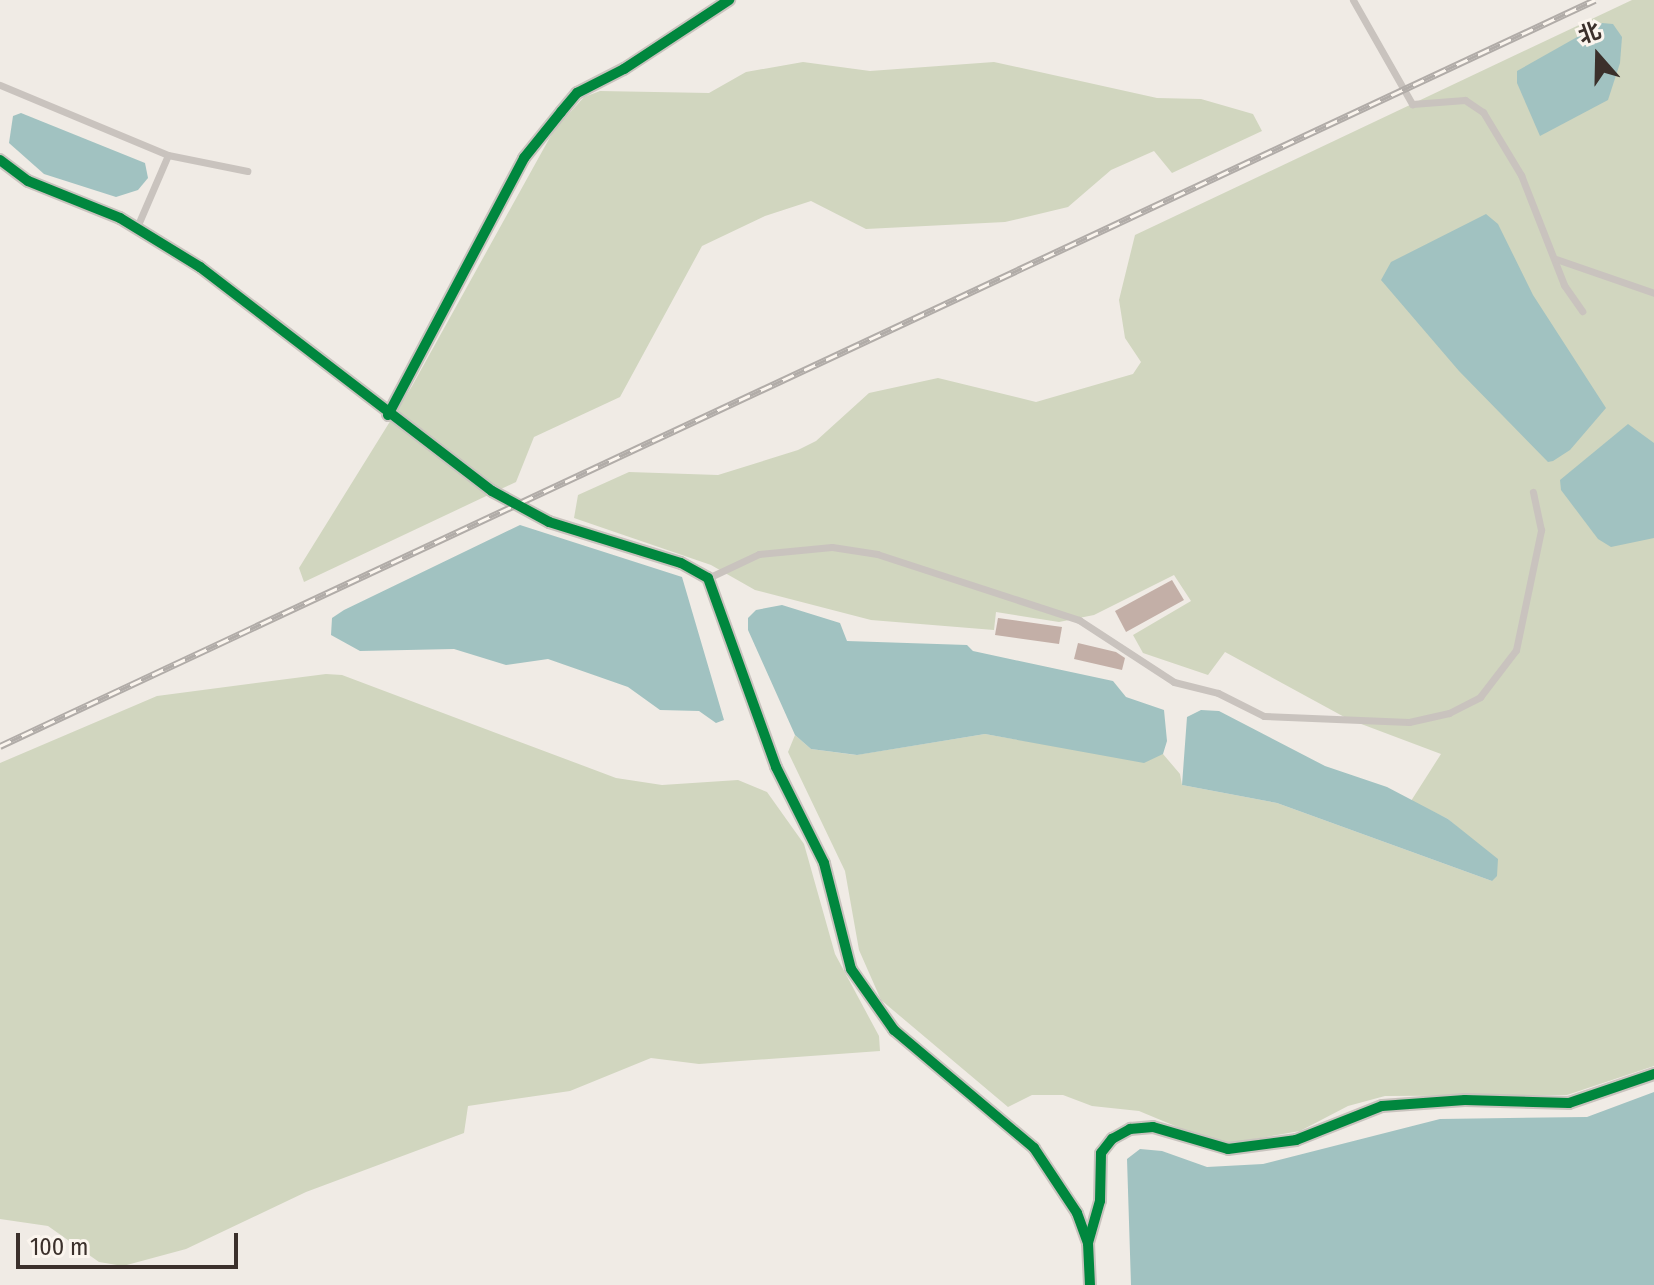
<!DOCTYPE html>
<meta charset="utf-8">
<style>
body{margin:0}
#map{position:relative;width:1654px;height:1285px;overflow:hidden;background:#f0ebe5;font-family:"Fira Sans Condensed","Noto Sans SC",sans-serif}
div>[style]{position:absolute}
.green>*{inset:0;background:#d1d6bf}
.water>*{inset:0;background:#a1c2c1}
.building>*{inset:0;background:#c3afa7}
.service>*{height:7px;margin:-3.5px;padding:0 3.5px;transform-origin:3.5px;border-radius:3.5px;background:#c9c3be}
.minor>*{height:14px;margin:-7px;padding:0 7px;transform-origin:7px;border-radius:7px;background:#c9c3be}
.rail>*{height:7px;margin-top:-3.5px;transform-origin:0;background:repeating-linear-gradient(90deg,#fbf5ee 0 12px,#b1aca8 0 24px);box-sizing:border-box;border-block:2px solid #b1aca8}
.cycleway>*{height:10px;margin:-5px;padding:0 5px;transform-origin:5px;border-radius:5px;background:#00873e}
span{translate:-50% -50%;white-space:nowrap;text-align:center;line-height:1.15;-webkit-text-stroke:8px #fbf5ee;paint-order:stroke}
.north{position:absolute;left:1558px;top:16px;width:80px;height:80px;-webkit-text-stroke:6px #fbf5ee;paint-order:stroke;rotate:340deg;font-size:22px;font-weight:700;line-height:32px;text-align:center;color:#3b302b}
.north::after{content:'';display:block;margin:auto;width:28px;height:36px;background:#3b302b;clip-path:polygon(50% 0,100% 100%,50% 72%,0 100%)}
.scale{position:absolute;left:16px;top:1233px;width:222px;height:36px;box-sizing:border-box;border:4px solid #3b302b;border-top:0;padding-left:10px;font-size:24px;line-height:28px;white-space:nowrap;color:#3b302b;-webkit-text-stroke:6px #fbf5ee;paint-order:stroke}
</style>
<div id="map">
<div class="green">
<i style="clip-path:polygon(1632px 0,1654px 0,1654px 1066px,1567px 1095px,1385px 1096px,1348px 1106px,1300px 1131px,1233px 1143px,1211px 1141px,1139px 1111px,1092px 1106px,1063px 1095px,1032px 1095px,1008px 1107px,881px 1000px,859px 950px,845px 871px,788px 752px,795px 735px,811px 749px,856px 755px,985px 734px,1130px 759px,1163px 754px,1180px 774px,1182px 785px,1277px 803px,1492px 881px,1479px 846px,1448px 819px,1411px 801px,1441px 754px,1348px 719px,1225px 652px,1208px 675px,1143px 653px,1133px 635px,1191px 601px,1174px 575px,1094px 615px,1059px 622px,996px 612px,994px 630px,871px 620px,755px 590px,711px 565px,574px 518px,578px 495px,629px 472px,718px 475px,798px 450px,816px 441px,869px 393px,938px 378px,1036px 402px,1133px 374px,1141px 362px,1125px 338px,1119px 300px,1135px 235px)"></i>
<i style="clip-path:polygon(803px 62px,870px 71px,994px 62px,1157px 98px,1201px 99px,1253px 114px,1262px 131px,1172px 173px,1154px 151px,1111px 170px,1068px 207px,1005px 222px,866px 229px,811px 201px,765px 216px,702px 246px,620px 397px,534px 437px,516px 482px,304px 582px,299px 568px,412px 386px,554px 130px,584px 97px,600px 91px,709px 93px,746px 72px)"></i>
<i style="clip-path:polygon(326px 674px,342px 675px,616px 778px,662px 785px,738px 780px,767px 792px,804px 844px,835px 954px,879px 1036px,880px 1051px,699px 1064px,651px 1058px,570px 1091px,468px 1106px,464px 1133px,306px 1192px,186px 1249px,123px 1266px,99px 1262px,48px 1226px,0 1219px,0 763px,157px 696px)"></i>
</div>
<div class="water">
<i style="clip-path:polygon(1602px 23px,1613px 24px,1622px 37px,1620px 63px,1608px 100px,1540px 136px,1517px 83px,1517px 71px)"></i>
<i style="clip-path:polygon(21px 113px,145px 163px,148px 178px,138px 190px,116px 197px,44px 174px,9px 143px,13px 116px)"></i>
<i style="clip-path:polygon(1486px 214px,1498px 224px,1533px 295px,1606px 408px,1570px 450px,1553px 461px,1548px 462px,1459px 371px,1381px 280px,1391px 262px)"></i>
<i style="clip-path:polygon(1628px 424px,1654px 443px,1654px 538px,1611px 547px,1598px 539px,1561px 490px,1560px 480px)"></i>
<i style="clip-path:polygon(520px 525px,682px 577px,724px 720px,716px 723px,699px 711px,660px 710px,628px 687px,548px 659px,506px 665px,454px 649px,360px 651px,331px 635px,332px 618px,344px 610px)"></i>
<i style="clip-path:polygon(782px 605px,840px 623px,847px 641px,967px 645px,973px 651px,1113px 681px,1126px 697px,1164px 710px,1167px 741px,1163px 754px,1144px 763px,985px 734px,857px 755px,811px 749px,795px 735px,748px 630px,748px 618px,756px 610px)"></i>
<i style="clip-path:polygon(1201px 710px,1219px 711px,1325px 766px,1387px 787px,1448px 819px,1498px 859px,1497px 876px,1492px 881px,1277px 803px,1182px 785px,1187px 717px)"></i>
<i style="clip-path:polygon(1654px 1092px,1654px 1285px,1131px 1285px,1127px 1159px,1140px 1149px,1162px 1151px,1207px 1167px,1263px 1164px,1440px 1119px,1587px 1117px)"></i>
</div>
<div class="building">
<i style="clip-path:polygon(1172px 580px,1184px 600px,1126px 632px,1115px 611px)"></i>
<i style="clip-path:polygon(998px 618px,1062px 627px,1059px 644px,995px 635px)"></i>
<i style="clip-path:polygon(1078px 643px,1116px 652px,1125px 658px,1122px 670px,1074px 659px)"></i>
</div>
<div class="service">
<i style="left:1353px;top:0;width:120px;rotate:60.4deg"></i>
<i style="left:1412px;top:104px;width:53px;rotate:-4.3deg"></i>
<i style="left:1465px;top:100px;width:22px;rotate:34deg"></i>
<i style="left:1483px;top:112px;width:74px;rotate:58.9deg"></i>
<i style="left:1521px;top:175px;width:118px;rotate:68.6deg"></i>
<i style="left:1564px;top:285px;width:32px;rotate:55deg"></i>
<i style="left:0;top:85px;width:182px;rotate:22.6deg"></i>
<i style="left:168px;top:155px;width:81px;rotate:11.4deg"></i>
<i style="left:137px;top:227px;width:78px;rotate:-66.7deg"></i>
<i style="left:1556px;top:259px;width:104px;rotate:19.1deg"></i>
<i style="left:708px;top:578px;width:56px;rotate:-25.2deg"></i>
<i style="left:759px;top:554px;width:73px;rotate:-5.5deg"></i>
<i style="left:832px;top:547px;width:46px;rotate:8.8deg"></i>
<i style="left:877px;top:554px;width:213px;rotate:18.1deg"></i>
<i style="left:1079px;top:620px;width:113px;rotate:33.1deg"></i>
<i style="left:1174px;top:682px;width:45px;rotate:14deg"></i>
<i style="left:1218px;top:693px;width:51px;rotate:26.6deg"></i>
<i style="left:1264px;top:716px;width:145px;rotate:2.4deg"></i>
<i style="left:1409px;top:722px;width:41px;rotate:-12.7deg"></i>
<i style="left:1449px;top:713px;width:35px;rotate:-27deg"></i>
<i style="left:1480px;top:697px;width:59px;rotate:-52.5deg"></i>
<i style="left:1516px;top:650px;width:123px;rotate:-78.2deg"></i>
<i style="left:1541px;top:530px;width:39px;rotate:-102deg"></i>
</div>
<div class="minor">
<i style="left:0;top:160px;width:35px;rotate:37deg"></i>
<i style="left:28px;top:181px;width:99px;rotate:21.9deg"></i>
<i style="left:120px;top:218px;width:94px;rotate:31.5deg"></i>
<i style="left:200px;top:267px;width:368px;rotate:37.5deg"></i>
<i style="left:492px;top:491px;width:65px;rotate:28.5deg"></i>
<i style="left:549px;top:522px;width:138px;rotate:17.3deg"></i>
<i style="left:681px;top:563px;width:31px;rotate:29deg"></i>
<i style="left:708px;top:578px;width:201px;rotate:70.2deg"></i>
<i style="left:776px;top:767px;width:107px;rotate:63.4deg"></i>
<i style="left:824px;top:863px;width:109px;rotate:75.7deg"></i>
<i style="left:851px;top:969px;width:75px;rotate:54.8deg"></i>
<i style="left:894px;top:1030px;width:183px;rotate:40.1deg"></i>
<i style="left:1034px;top:1148px;width:78px;rotate:56.5deg"></i>
<i style="left:1077px;top:1213px;width:32px;rotate:70deg"></i>
<i style="left:1088px;top:1243px;width:42px;rotate:87.3deg"></i>
<i style="left:388px;top:415px;width:291px;rotate:-62.1deg"></i>
<i style="left:524px;top:158px;width:59px;rotate:-51.2deg"></i>
<i style="left:561px;top:112px;width:25px;rotate:-50deg"></i>
<i style="left:577px;top:93px;width:53px;rotate:-27.1deg"></i>
<i style="left:624px;top:69px;width:126px;rotate:-33.3deg"></i>
<i style="left:1088px;top:1243px;width:44px;rotate:-74.1deg"></i>
<i style="left:1100px;top:1201px;width:48px;rotate:-88.8deg"></i>
<i style="left:1101px;top:1153px;width:18px;rotate:-52deg"></i>
<i style="left:1112px;top:1139px;width:21px;rotate:-29deg"></i>
<i style="left:1130px;top:1129px;width:23px;rotate:-5deg"></i>
<i style="left:1153px;top:1127px;width:78px;rotate:16.3deg"></i>
<i style="left:1228px;top:1149px;width:69px;rotate:-7.5deg"></i>
<i style="left:1296px;top:1140px;width:92px;rotate:-21.6deg"></i>
<i style="left:1382px;top:1106px;width:83px;rotate:-4.1deg"></i>
<i style="left:1465px;top:1100px;width:104px;rotate:1.7deg"></i>
<i style="left:1569px;top:1103px;width:90px;rotate:-18.8deg"></i>
</div>
<div class="rail">
<i style="left:0;top:746px;width:1761px;rotate:-25.07deg"></i>
</div>
<div class="cycleway">
<i style="left:0;top:160px;width:35px;rotate:37deg"></i>
<i style="left:28px;top:181px;width:99px;rotate:21.9deg"></i>
<i style="left:120px;top:218px;width:94px;rotate:31.5deg"></i>
<i style="left:200px;top:267px;width:368px;rotate:37.5deg"></i>
<i style="left:492px;top:491px;width:65px;rotate:28.5deg"></i>
<i style="left:549px;top:522px;width:138px;rotate:17.3deg"></i>
<i style="left:681px;top:563px;width:31px;rotate:29deg"></i>
<i style="left:708px;top:578px;width:201px;rotate:70.2deg"></i>
<i style="left:776px;top:767px;width:107px;rotate:63.4deg"></i>
<i style="left:824px;top:863px;width:109px;rotate:75.7deg"></i>
<i style="left:851px;top:969px;width:75px;rotate:54.8deg"></i>
<i style="left:894px;top:1030px;width:183px;rotate:40.1deg"></i>
<i style="left:1034px;top:1148px;width:78px;rotate:56.5deg"></i>
<i style="left:1077px;top:1213px;width:32px;rotate:70deg"></i>
<i style="left:1088px;top:1243px;width:42px;rotate:87.3deg"></i>
<i style="left:388px;top:415px;width:291px;rotate:-62.1deg"></i>
<i style="left:524px;top:158px;width:59px;rotate:-51.2deg"></i>
<i style="left:561px;top:112px;width:25px;rotate:-50deg"></i>
<i style="left:577px;top:93px;width:53px;rotate:-27.1deg"></i>
<i style="left:624px;top:69px;width:126px;rotate:-33.3deg"></i>
<i style="left:1088px;top:1243px;width:44px;rotate:-74.1deg"></i>
<i style="left:1100px;top:1201px;width:48px;rotate:-88.8deg"></i>
<i style="left:1101px;top:1153px;width:18px;rotate:-52deg"></i>
<i style="left:1112px;top:1139px;width:21px;rotate:-29deg"></i>
<i style="left:1130px;top:1129px;width:23px;rotate:-5deg"></i>
<i style="left:1153px;top:1127px;width:78px;rotate:16.3deg"></i>
<i style="left:1228px;top:1149px;width:69px;rotate:-7.5deg"></i>
<i style="left:1296px;top:1140px;width:92px;rotate:-21.6deg"></i>
<i style="left:1382px;top:1106px;width:83px;rotate:-4.1deg"></i>
<i style="left:1465px;top:1100px;width:104px;rotate:1.7deg"></i>
<i style="left:1569px;top:1103px;width:90px;rotate:-18.8deg"></i>
</div>
<div class="north">北</div>
<div class="scale">100 m</div>
</div>
